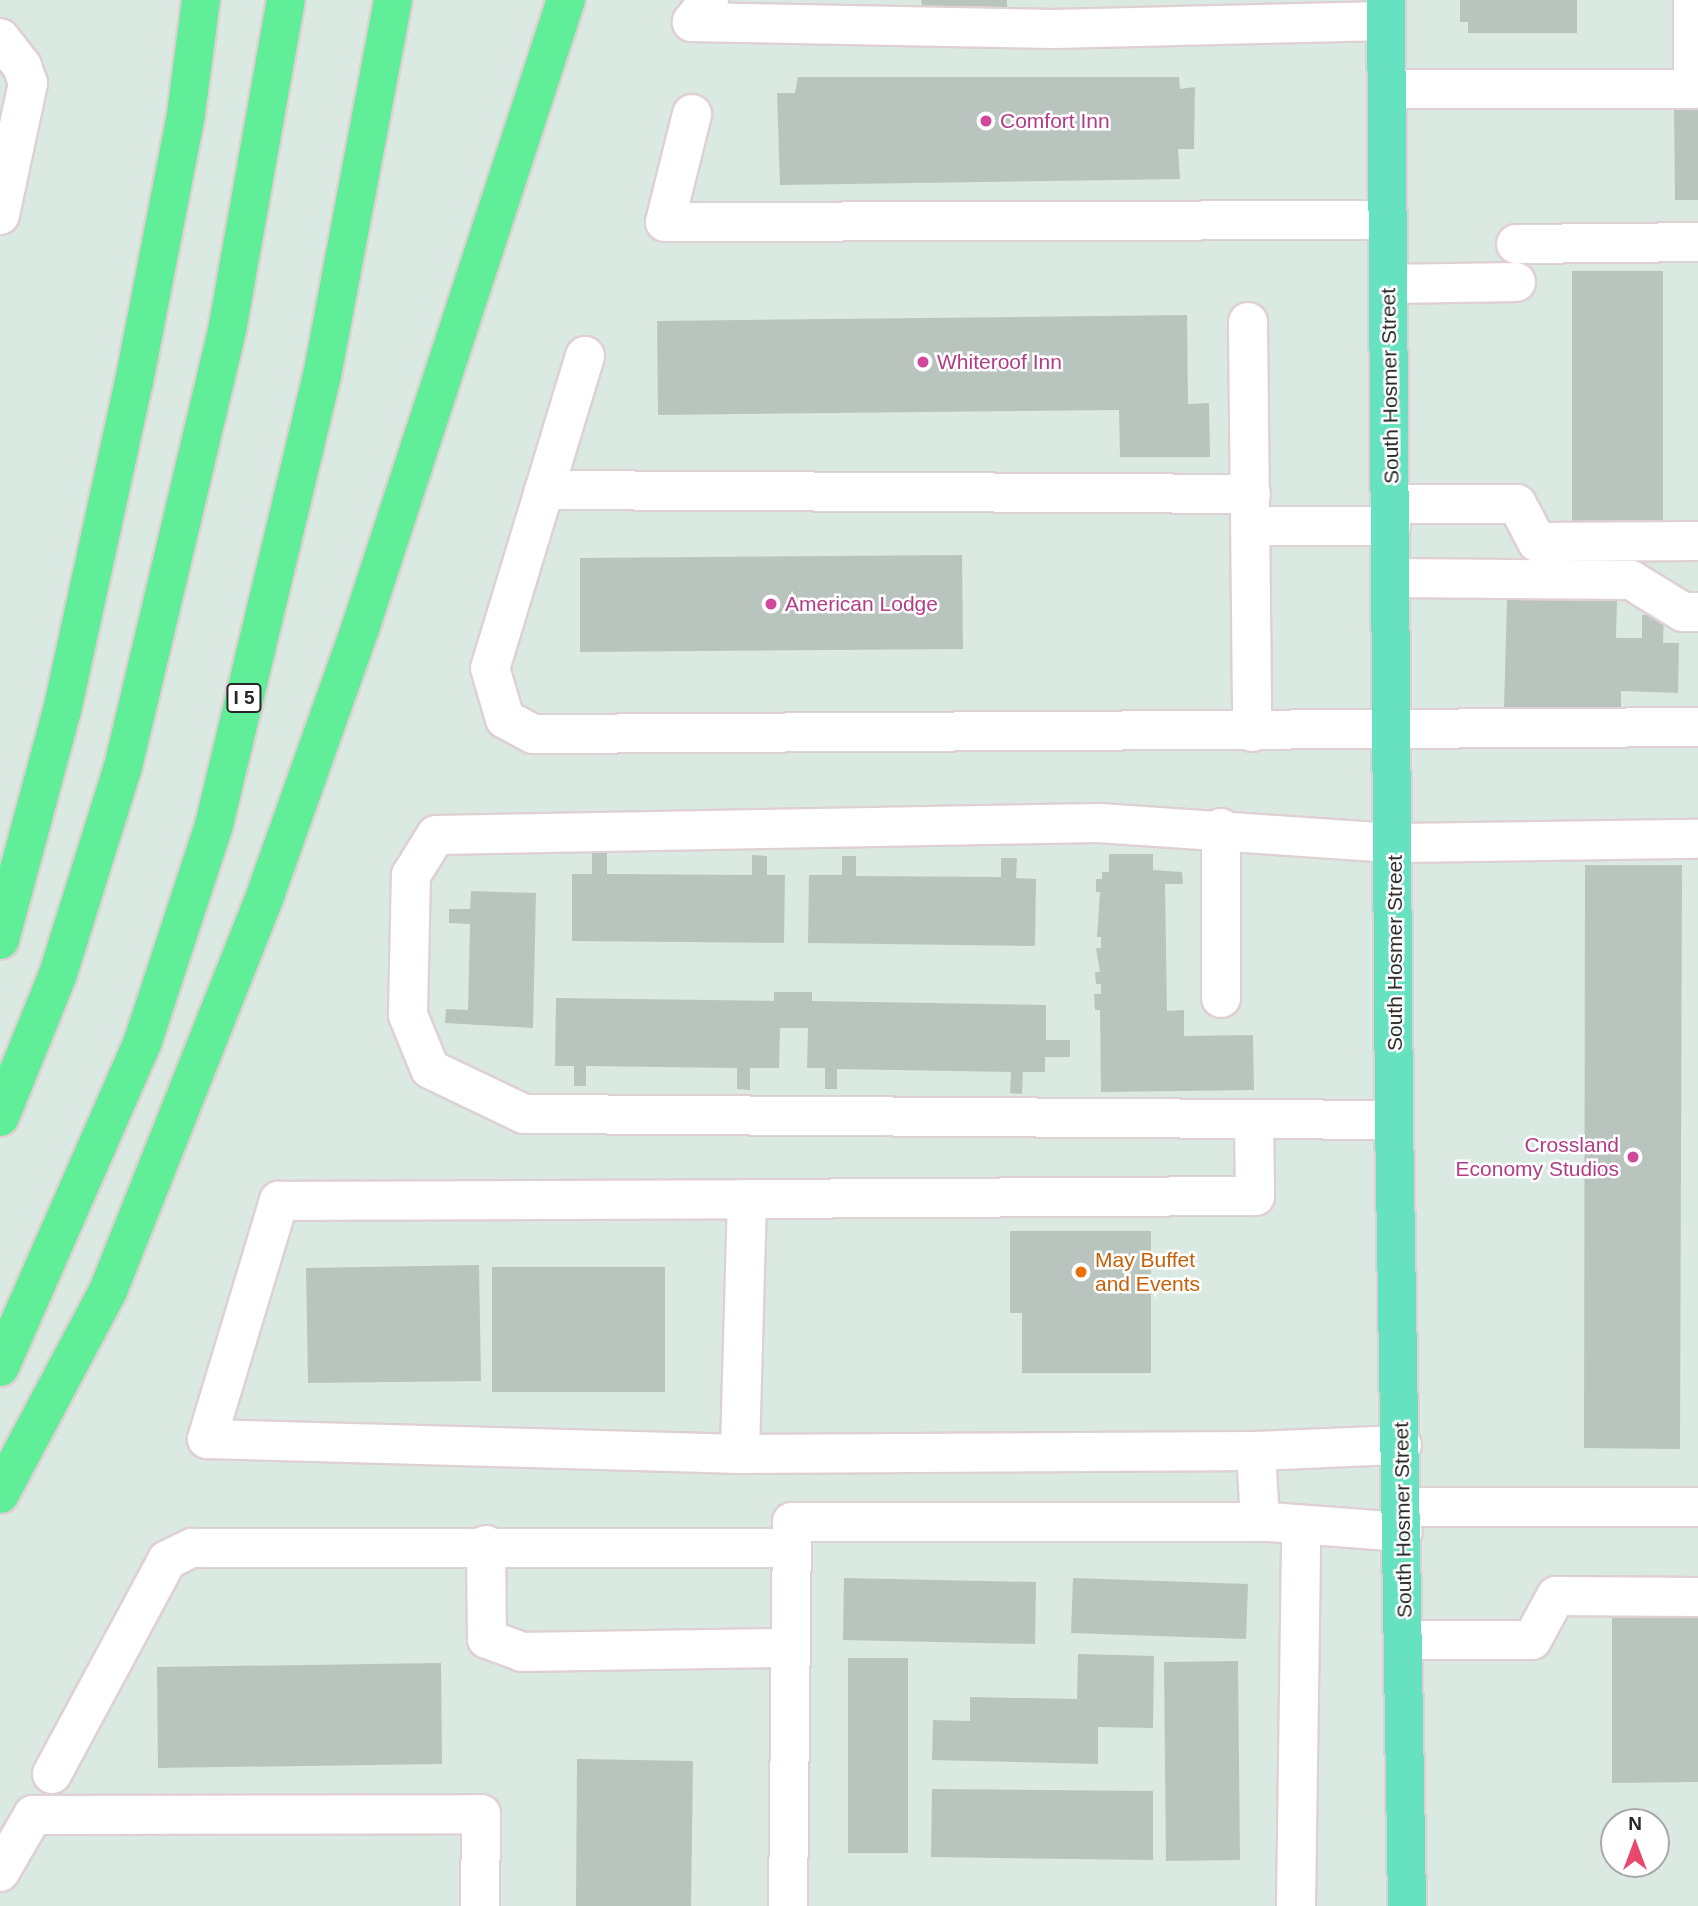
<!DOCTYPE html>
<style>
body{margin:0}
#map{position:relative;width:1698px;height:1906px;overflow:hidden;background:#dae9e2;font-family:Arial,sans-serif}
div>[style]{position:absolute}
.building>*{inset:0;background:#bac4bf}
.roads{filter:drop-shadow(2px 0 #dfd0d3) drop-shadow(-2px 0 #dfd0d3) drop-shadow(0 2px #dfd0d3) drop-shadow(0 -2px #dfd0d3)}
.minor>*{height:38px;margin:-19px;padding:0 19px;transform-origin:19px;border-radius:19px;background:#fff}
.major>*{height:38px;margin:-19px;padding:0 19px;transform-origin:19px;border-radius:19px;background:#66e2c0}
.highway>*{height:38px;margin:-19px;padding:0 19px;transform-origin:19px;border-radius:19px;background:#60ee98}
.dots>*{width:19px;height:19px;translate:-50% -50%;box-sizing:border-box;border:4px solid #fff;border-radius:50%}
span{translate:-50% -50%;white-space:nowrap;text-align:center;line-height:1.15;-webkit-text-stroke:5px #fff;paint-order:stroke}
.shield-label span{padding:2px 5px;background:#fff;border:2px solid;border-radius:5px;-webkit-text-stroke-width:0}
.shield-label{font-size:19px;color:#272727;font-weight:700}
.hotel-label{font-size:21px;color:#b23c85}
.left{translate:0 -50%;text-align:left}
.right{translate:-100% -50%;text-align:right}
.street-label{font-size:21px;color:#272727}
.food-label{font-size:21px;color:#c56008}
.north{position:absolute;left:1600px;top:1808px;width:70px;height:70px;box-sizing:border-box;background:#fff;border:2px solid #a9a9a9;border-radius:50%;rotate:0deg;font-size:19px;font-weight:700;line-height:28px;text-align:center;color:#272727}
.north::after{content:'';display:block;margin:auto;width:24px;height:32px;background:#e8486c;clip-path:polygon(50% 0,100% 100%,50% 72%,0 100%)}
</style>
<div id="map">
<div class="building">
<i style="clip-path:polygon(921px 0,1007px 0,1007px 8px,962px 15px,961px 8px,924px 14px)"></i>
<i style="clip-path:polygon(1460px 0,1577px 0,1577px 33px,1468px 33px,1468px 22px,1460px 22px)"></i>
<i style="clip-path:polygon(798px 77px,1179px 77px,1180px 89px,1195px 87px,1194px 149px,1178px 149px,1180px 179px,780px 185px,777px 93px,795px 93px)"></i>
<i style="clip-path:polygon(1674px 110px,1698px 110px,1698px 200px,1675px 200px)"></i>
<i style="clip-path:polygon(1572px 271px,1663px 271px,1663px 529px,1572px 529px)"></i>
<i style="clip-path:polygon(1187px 315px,1188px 404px,1209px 403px,1210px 457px,1120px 457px,1119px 410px,658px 415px,657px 321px)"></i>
<i style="clip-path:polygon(962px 555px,963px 649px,580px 652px,580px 558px)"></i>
<i style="clip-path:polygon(1507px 599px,1617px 601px,1616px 638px,1642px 638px,1642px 615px,1664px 615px,1663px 643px,1679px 643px,1678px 693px,1621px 691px,1621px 712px,1504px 709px)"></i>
<i style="clip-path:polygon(592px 852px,607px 852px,607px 874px,752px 875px,752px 855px,767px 856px,767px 875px,785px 875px,784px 943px,572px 941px,572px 874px,592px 874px)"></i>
<i style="clip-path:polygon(1109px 854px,1153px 854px,1153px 870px,1182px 872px,1183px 884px,1165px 884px,1167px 1011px,1184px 1010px,1184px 1036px,1253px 1035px,1254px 1090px,1101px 1092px,1100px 1010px,1095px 1010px,1094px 994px,1101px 994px,1101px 984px,1096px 984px,1095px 972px,1100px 972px,1096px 948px,1101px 948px,1101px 937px,1097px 937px,1100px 892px,1096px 892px,1096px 879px,1102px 879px,1102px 872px,1109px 872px)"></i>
<i style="clip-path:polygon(842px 856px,856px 856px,856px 876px,1001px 877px,1001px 858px,1017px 858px,1016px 878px,1036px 879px,1035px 946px,808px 943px,809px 875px,842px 875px)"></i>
<i style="clip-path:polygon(1585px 865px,1682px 865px,1680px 1449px,1584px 1448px)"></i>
<i style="clip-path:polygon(471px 891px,536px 893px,533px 1028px,445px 1023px,446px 1009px,468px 1010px,470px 924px,449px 923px,449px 909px,470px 909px)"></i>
<i style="clip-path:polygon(774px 992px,812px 992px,812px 1001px,1046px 1005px,1046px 1040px,1070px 1040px,1070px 1057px,1045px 1057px,1045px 1072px,1023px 1072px,1022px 1094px,1010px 1093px,1011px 1072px,837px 1069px,837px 1089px,825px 1089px,825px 1068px,807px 1068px,808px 1028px,780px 1028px,779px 1068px,750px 1068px,750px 1090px,737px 1089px,737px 1068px,586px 1066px,586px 1086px,574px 1086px,574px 1066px,555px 1066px,556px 998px,774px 1001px)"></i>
<i style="clip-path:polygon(1010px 1231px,1151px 1231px,1151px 1373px,1022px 1373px,1022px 1313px,1010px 1313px)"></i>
<i style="clip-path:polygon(479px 1265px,481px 1381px,308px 1383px,306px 1268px)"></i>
<i style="clip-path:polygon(492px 1267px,665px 1267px,665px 1392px,492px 1392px)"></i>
<i style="clip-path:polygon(844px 1578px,1036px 1582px,1035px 1644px,843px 1640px)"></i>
<i style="clip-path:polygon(1073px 1578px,1248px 1584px,1246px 1639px,1071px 1633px)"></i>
<i style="clip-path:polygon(1698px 1614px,1698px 1782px,1612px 1783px,1612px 1615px)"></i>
<i style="clip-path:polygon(1078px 1654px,1154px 1656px,1153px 1728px,1098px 1727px,1098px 1764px,932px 1760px,933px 1720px,970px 1721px,970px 1697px,1077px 1699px)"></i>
<i style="clip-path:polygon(848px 1658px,908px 1658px,908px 1853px,848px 1853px)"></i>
<i style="clip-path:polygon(1238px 1661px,1240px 1860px,1166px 1861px,1164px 1662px)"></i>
<i style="clip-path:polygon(441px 1663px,442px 1764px,158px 1768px,157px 1667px)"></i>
<i style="clip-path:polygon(577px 1759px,693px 1761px,691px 1906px,576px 1906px)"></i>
<i style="clip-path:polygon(932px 1789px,1153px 1791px,1153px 1860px,931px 1857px)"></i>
</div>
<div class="roads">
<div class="minor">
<i style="left:709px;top:0;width:28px;rotate:128deg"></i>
<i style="left:692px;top:22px;width:362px;rotate:1.1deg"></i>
<i style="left:1054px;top:29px;width:332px;rotate:-1.4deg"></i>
<i style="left:0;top:38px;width:36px;rotate:52deg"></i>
<i style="left:22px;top:66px;width:18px;rotate:71deg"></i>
<i style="left:28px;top:83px;width:135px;rotate:102deg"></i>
<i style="left:1387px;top:89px;width:306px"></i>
<i style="left:1693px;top:89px;width:89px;rotate:-90deg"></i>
<i style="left:692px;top:114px;width:111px;rotate:104deg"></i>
<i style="left:665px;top:222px;width:723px;rotate:-0.16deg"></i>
<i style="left:1516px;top:244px;width:182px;rotate:-0.6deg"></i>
<i style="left:1389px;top:284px;width:127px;rotate:-0.9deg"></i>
<i style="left:1248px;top:322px;width:410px;rotate:89.4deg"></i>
<i style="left:585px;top:356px;width:326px;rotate:106.9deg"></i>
<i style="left:490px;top:668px;width:53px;rotate:73.6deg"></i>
<i style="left:505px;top:719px;width:32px;rotate:28deg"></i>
<i style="left:533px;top:734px;width:1165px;rotate:-0.34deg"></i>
<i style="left:544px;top:490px;width:707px;rotate:0.32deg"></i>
<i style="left:1391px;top:504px;width:126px"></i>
<i style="left:1517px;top:504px;width:43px;rotate:62.2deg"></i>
<i style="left:1537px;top:542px;width:161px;rotate:-0.4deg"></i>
<i style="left:1251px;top:526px;width:140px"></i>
<i style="left:1392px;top:578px;width:239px;rotate:0.5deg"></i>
<i style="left:1631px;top:580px;width:61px;rotate:31.6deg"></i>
<i style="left:1683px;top:612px;width:15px"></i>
<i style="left:1221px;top:828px;width:170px;rotate:90deg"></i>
<i style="left:1394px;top:1120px;width:870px;rotate:-179.6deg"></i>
<i style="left:524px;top:1114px;width:104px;rotate:-154.4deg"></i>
<i style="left:430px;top:1069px;width:58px;rotate:-112.2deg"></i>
<i style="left:408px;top:1015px;width:140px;rotate:-88.8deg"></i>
<i style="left:411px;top:875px;width:47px;rotate:-58deg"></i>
<i style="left:436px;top:835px;width:663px;rotate:-1.04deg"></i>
<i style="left:1099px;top:823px;width:297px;rotate:3.9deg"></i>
<i style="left:1395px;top:843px;width:303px;rotate:-0.8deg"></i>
<i style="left:1254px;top:1121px;width:75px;rotate:89.2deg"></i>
<i style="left:1255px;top:1196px;width:508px;rotate:179.66deg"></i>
<i style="left:747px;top:1199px;width:255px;rotate:91.6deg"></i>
<i style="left:740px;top:1454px;width:516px;rotate:-0.33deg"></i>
<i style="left:1256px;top:1451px;width:146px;rotate:-2.4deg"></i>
<i style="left:1256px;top:1451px;width:71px;rotate:86.8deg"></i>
<i style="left:740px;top:1454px;width:533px;rotate:-178.39deg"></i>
<i style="left:207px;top:1439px;width:249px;rotate:-73.2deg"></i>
<i style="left:279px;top:1201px;width:468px;rotate:-0.2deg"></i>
<i style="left:1402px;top:1507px;width:296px"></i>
<i style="left:486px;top:1545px;width:94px;rotate:89.4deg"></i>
<i style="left:487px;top:1639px;width:37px;rotate:20deg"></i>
<i style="left:522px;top:1652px;width:268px;rotate:-0.9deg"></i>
<i style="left:1404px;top:1640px;width:128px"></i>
<i style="left:1532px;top:1640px;width:50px;rotate:-61.4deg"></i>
<i style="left:1556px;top:1596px;width:142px;rotate:0.4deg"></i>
<i style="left:52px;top:1774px;width:243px;rotate:-61.7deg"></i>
<i style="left:167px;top:1560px;width:28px;rotate:-26deg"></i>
<i style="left:192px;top:1548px;width:599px"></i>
<i style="left:0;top:1872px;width:66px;rotate:-59.9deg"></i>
<i style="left:33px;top:1815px;width:448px;rotate:-0.1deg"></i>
<i style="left:481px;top:1814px;width:92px;rotate:90.6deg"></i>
<i style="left:788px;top:1906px;width:384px;rotate:-89.4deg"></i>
<i style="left:792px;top:1522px;width:478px"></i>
<i style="left:1270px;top:1522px;width:133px;rotate:4.3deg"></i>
<i style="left:1296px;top:1906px;width:381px;rotate:-89.2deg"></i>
</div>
<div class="major">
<i style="left:1386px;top:0;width:1120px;rotate:89.59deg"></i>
<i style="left:1394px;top:1120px;width:786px;rotate:89.05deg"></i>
</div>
<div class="highway">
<i style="left:0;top:940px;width:237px;rotate:-74.9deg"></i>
<i style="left:62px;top:711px;width:337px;rotate:-77.7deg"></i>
<i style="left:134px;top:382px;width:273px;rotate:-79deg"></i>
<i style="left:186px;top:114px;width:115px;rotate:-82.5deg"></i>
<i style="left:0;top:1117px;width:154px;rotate:-67.9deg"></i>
<i style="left:58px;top:974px;width:217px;rotate:-72.6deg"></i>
<i style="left:123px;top:767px;width:454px;rotate:-76.6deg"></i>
<i style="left:228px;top:325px;width:330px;rotate:-79.9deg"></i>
<i style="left:0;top:1367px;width:356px;rotate:-66.3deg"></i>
<i style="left:143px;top:1041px;width:227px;rotate:-71.8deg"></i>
<i style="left:214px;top:825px;width:462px;rotate:-76.5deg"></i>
<i style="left:322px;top:376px;width:383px;rotate:-79.3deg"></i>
<i style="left:0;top:1494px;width:230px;rotate:-62deg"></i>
<i style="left:108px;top:1291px;width:428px;rotate:-68.3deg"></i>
<i style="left:266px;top:893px;width:280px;rotate:-70.4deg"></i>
<i style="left:360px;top:629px;width:662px;rotate:-71.87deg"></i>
</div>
</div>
<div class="dots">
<i style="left:986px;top:121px;background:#d1479c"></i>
<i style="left:923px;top:362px;background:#d1479c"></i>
<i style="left:771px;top:604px;background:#d1479c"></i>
<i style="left:1633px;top:1157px;background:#d1479c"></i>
<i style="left:1081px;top:1272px;background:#e8710a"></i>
</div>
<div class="shield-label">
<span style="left:244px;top:698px">I 5</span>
</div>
<div class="hotel-label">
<span class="left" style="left:1000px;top:121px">Comfort Inn</span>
<span class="left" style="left:937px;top:362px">Whiteroof Inn</span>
<span class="left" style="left:785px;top:604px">American Lodge</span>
<span class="right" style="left:1619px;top:1157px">Crossland<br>Economy Studios</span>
</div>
<div class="street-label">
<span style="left:1390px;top:386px;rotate:-91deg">South Hosmer Street</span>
<span style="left:1395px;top:953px;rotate:-90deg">South Hosmer Street</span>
<span style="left:1403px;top:1520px;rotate:-91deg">South Hosmer Street</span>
</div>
<div class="food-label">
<span class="left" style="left:1095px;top:1272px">May Buffet<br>and Events</span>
</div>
<div class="north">N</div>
</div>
